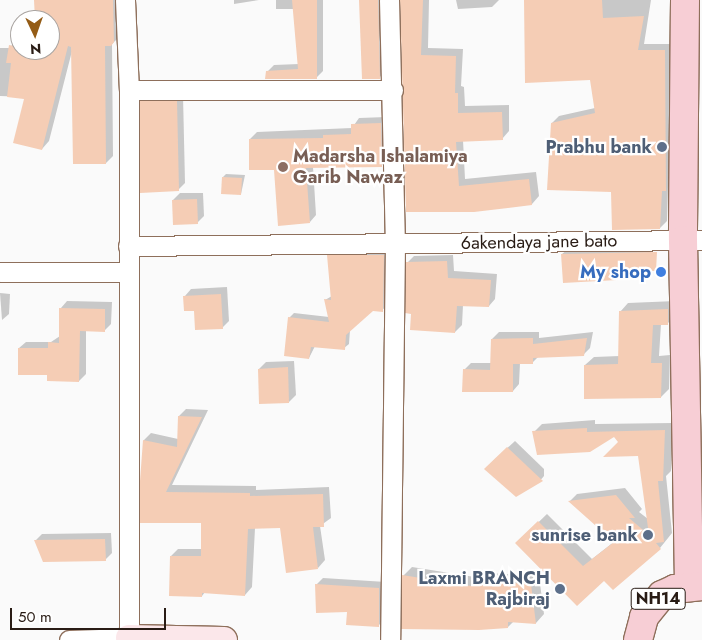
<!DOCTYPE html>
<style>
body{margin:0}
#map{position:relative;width:702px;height:640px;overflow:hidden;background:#fafafa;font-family:Jost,sans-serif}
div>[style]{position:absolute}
.shadow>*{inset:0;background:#0003}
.building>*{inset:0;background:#f5cdb5}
.roads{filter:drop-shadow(1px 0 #8e6f5b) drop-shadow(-1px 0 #8e6f5b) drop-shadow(0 1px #8e6f5b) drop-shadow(0 -1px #8e6f5b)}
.street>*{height:19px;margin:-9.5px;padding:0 9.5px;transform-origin:9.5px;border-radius:9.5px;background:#fff}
.secondary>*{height:26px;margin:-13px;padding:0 13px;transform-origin:13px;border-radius:13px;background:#fbe7ea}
.primary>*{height:28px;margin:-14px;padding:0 14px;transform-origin:14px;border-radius:14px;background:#f7ced5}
.dots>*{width:14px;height:14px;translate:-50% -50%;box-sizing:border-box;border:2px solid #fff;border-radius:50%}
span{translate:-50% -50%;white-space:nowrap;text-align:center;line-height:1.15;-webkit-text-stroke:4.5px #fff;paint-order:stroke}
.shield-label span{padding:1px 4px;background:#fff;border:1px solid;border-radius:4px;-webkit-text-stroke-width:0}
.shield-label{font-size:16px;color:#291c15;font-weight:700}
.service-label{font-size:18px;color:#4e5e75;font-weight:700}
.right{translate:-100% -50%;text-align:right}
.education-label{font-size:18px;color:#785e54;font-weight:700}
.left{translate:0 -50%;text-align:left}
.street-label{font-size:18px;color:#291c15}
.shop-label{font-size:18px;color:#366cbe;font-weight:700}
.north{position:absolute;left:10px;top:10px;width:50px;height:50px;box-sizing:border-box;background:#fff;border:1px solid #a9a4a1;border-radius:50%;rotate:177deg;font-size:14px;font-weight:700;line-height:20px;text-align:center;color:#291c15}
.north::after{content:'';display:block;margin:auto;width:18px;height:22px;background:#945c16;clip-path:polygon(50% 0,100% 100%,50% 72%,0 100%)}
.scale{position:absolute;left:10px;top:608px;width:156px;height:22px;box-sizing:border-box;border:2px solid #291c15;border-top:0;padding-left:6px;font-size:15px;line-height:18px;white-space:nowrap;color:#291c15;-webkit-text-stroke:4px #fff;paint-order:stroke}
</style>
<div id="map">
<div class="shadow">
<i style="clip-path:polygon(35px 0,120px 0,119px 37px,112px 44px,113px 156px,106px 163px,72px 51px,49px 141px,42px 149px,26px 97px,0 96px,0 48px,10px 48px,17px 38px,20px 38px,20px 50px,50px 50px,50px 20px,36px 20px)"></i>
<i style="clip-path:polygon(234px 0,259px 0,234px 4px)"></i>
<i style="clip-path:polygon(276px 0,323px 0,323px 71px,316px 78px,268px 71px,274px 65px,299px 64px,294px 9px,276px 9px)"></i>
<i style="clip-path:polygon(360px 0,386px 0,386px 70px,379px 78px)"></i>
<i style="clip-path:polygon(401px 0,429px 0,428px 48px,463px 49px,461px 86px,464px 87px,465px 106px,509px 105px,509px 131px,502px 139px,463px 140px,465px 179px,536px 172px,539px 196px,532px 204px,407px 211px)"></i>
<i style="clip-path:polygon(456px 0,499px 0,492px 7px,458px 9px)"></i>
<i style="clip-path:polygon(526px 0,651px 0,644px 44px,671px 44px,672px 183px,668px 187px,667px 221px,660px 228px,612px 191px,552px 123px,559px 116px,595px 108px,591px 78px)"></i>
<i style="clip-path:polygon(148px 95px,183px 95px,185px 183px,178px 190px,142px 102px)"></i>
<i style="clip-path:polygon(387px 117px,388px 159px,381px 166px,313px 167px,316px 215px,310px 222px,275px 168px,250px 139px,257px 132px,352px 128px,359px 118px)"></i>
<i style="clip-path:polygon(226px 174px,245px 175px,241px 194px,223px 177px)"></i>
<i style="clip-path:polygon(180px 193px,203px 193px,204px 216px,197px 223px,173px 200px)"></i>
<i style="clip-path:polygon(651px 246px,651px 264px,623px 269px,617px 278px,562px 254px,568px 249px)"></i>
<i style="clip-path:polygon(388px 250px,387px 306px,382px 310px,372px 310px,350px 330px,349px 344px,344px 348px,315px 346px,309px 358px,289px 318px,294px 313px,329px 317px,325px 300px,332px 296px,328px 256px,333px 251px)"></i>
<i style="clip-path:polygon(453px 255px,454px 271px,497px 274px,495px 299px,489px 306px,463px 305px,462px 325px,455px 332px,412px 312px,407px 263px,414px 256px)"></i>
<i style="clip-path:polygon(227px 287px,229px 321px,222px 328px,196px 310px,185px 296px,191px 289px)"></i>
<i style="clip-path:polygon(0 293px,10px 294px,9px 314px,2px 320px)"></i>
<i style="clip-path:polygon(67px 301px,112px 302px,111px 324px,104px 331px,86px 330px,86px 374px,79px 381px,49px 374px,19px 348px,26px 342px,51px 342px,60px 336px,61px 308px)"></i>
<i style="clip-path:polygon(676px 301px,676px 315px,667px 324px,661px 324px,659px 356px,670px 355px,669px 389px,661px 397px,585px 365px,594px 357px,620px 356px,620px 312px,628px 303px)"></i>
<i style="clip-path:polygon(499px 332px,539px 332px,539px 338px,593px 332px,590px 348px,583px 355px,539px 356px,532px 363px,520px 363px,519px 384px,513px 391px,464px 370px,471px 363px,491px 363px,492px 339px)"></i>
<i style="clip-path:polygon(294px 361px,296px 395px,289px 402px,259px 369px,266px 362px)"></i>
<i style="clip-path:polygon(186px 409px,208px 410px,172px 485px,256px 486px,256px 490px,329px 487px,331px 518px,320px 526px,325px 560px,318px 568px,281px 527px,255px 528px,252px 587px,245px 595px,205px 592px,202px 596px,171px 556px,178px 549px,202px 549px,202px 522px,142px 521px,144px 440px,151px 433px,178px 439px,179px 416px)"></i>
<i style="clip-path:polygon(595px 420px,595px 424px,672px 423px,671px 471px,666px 476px,672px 533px,660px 548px,613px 589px,604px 579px,517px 543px,547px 514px,592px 559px,615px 541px,570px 501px,577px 494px,625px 488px,642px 509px,639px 512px,648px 519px,639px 455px,615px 436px,534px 432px,542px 424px)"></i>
<i style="clip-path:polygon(515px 441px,544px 469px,544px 476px,538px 483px,492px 462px)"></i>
<i style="clip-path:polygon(111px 533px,112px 553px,105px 560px,36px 540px,42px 534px)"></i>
<i style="clip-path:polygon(412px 567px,481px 578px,486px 573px,539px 576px,544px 614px,536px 623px,514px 621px,508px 627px,403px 576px)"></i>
<i style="clip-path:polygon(323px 578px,386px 582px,385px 619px,378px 626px,348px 611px,316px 585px)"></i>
</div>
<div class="building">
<i style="clip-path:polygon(34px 0,113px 0,114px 42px,111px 46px,105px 46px,106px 164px,73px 164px,71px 47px,68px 46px,42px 150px,13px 143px,24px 99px,7px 97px,11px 63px,6px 63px,9px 45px,20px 47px,20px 50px,50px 50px,50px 20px,35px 20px)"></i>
<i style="clip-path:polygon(292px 0,317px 0,317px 79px,265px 79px,266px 71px,298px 69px)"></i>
<i style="clip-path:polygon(359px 0,378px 0,380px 79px,362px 79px)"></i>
<i style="clip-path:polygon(400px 0,423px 0,421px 55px,456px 56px,455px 93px,458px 93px,458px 113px,502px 112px,503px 140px,456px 142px,459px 186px,529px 179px,532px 205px,474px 212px,406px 212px)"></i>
<i style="clip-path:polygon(524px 0,602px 0,603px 18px,644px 16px,638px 50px,665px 50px,666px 191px,662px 191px,660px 229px,612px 230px,611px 192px,547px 190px,551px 123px,595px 113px,590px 80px,525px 83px)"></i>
<i style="clip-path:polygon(140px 101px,177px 101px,179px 191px,140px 193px)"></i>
<i style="clip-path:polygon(381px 123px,382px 167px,306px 168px,310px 223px,278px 226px,274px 170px,249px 170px,249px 139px,323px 138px,323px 135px,351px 134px,351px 124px)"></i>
<i style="clip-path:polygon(222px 177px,242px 178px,241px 195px,221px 194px)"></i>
<i style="clip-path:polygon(197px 199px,198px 224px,173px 225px,172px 200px)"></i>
<i style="clip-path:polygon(657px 252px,656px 271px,618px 270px,617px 280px,563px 283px,561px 254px)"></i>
<i style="clip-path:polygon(327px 255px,384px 255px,383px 312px,373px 311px,346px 335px,345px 350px,311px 347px,309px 359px,284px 356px,288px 317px,329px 322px,324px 299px,331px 300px)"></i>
<i style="clip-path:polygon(447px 261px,448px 278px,491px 280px,489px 307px,457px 306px,455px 333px,410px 330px,411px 314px,405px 313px,406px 262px)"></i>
<i style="clip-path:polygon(221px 294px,223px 329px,195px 330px,194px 311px,184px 311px,183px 296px)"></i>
<i style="clip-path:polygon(59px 308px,105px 309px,105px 332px,80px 331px,79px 382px,47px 381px,47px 375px,18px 375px,18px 348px,48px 348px,48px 342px,59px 343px)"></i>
<i style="clip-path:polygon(668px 309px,668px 325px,653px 325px,651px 363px,662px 363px,661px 398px,584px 399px,584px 365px,618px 364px,619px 311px)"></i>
<i style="clip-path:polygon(533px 338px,533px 344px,587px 338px,584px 356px,533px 358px,533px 364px,513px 364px,513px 392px,462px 392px,463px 369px,490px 370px,491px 339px)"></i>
<i style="clip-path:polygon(288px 367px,289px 403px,259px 404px,258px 369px)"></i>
<i style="clip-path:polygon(178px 416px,202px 417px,166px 492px,250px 493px,250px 496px,323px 494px,324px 527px,313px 527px,318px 569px,286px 573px,280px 528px,248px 529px,245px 596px,202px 593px,202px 597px,169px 596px,170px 556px,201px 556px,201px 523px,140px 523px,140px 481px,143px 440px,177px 447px)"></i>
<i style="clip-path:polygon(587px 428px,587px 432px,665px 430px,663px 481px,658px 481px,664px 542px,656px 543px,661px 549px,613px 590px,604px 581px,577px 606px,515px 543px,538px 521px,583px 566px,614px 542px,568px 501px,616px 495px,635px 518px,629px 518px,649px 535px,638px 456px,603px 457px,618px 442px,614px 437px,590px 452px,537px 455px,532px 431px)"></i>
<i style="clip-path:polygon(507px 447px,543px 481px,516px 497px,484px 469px)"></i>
<i style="clip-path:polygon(105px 539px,106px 561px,43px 562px,34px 540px)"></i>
<i style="clip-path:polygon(402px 575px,471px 586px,476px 581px,531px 584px,536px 624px,508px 622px,508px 628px,479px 630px,401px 629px)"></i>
<i style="clip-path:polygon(315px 584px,379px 588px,379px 627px,346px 625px,347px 612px,316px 613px)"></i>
</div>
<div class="roads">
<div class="street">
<i style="left:125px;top:0;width:90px;rotate:87.5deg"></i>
<i style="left:129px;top:90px;width:550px;rotate:90deg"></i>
<i style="left:389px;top:0;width:244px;rotate:88.6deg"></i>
<i style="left:395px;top:244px;width:396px;rotate:90.7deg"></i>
<i style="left:129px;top:90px;width:264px"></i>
<i style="left:128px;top:246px;width:574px;rotate:-0.6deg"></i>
<i style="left:0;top:272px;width:129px"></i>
<i style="left:69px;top:640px;width:60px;rotate:-1.9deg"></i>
</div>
<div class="secondary">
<i style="left:129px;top:638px;width:95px;rotate:1.2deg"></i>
</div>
<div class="primary">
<i style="left:685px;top:0;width:240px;rotate:90.5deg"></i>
<i style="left:683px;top:240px;width:346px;rotate:89deg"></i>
<i style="left:638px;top:640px;width:24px;rotate:-75deg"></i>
<i style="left:644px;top:617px;width:28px;rotate:-51deg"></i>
<i style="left:662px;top:595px;width:14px;rotate:-25deg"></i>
<i style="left:675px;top:589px;width:27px;rotate:-6deg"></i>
</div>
</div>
<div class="dots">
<i style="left:662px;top:147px;background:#5c6f8a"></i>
<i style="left:283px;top:167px;background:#8d6e63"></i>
<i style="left:661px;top:272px;background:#3f7fe0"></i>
<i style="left:648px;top:535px;background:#5c6f8a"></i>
<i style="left:560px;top:589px;background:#5c6f8a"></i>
</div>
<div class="shield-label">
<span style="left:658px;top:599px">NH14</span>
</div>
<div class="service-label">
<span class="right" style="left:652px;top:147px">Prabhu bank</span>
<span class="right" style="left:638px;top:535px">sunrise bank</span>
<span class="right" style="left:550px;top:589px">Laxmi BRANCH<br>Rajbiraj</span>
</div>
<div class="education-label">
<span class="left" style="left:293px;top:167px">Madarsha Ishalamiya<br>Garib Nawaz</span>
</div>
<div class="street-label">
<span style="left:539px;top:242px;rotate:-1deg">6akendaya jane bato</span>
</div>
<div class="shop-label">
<span class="right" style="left:651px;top:272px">My shop</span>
</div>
<div class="north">N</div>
<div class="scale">50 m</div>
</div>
